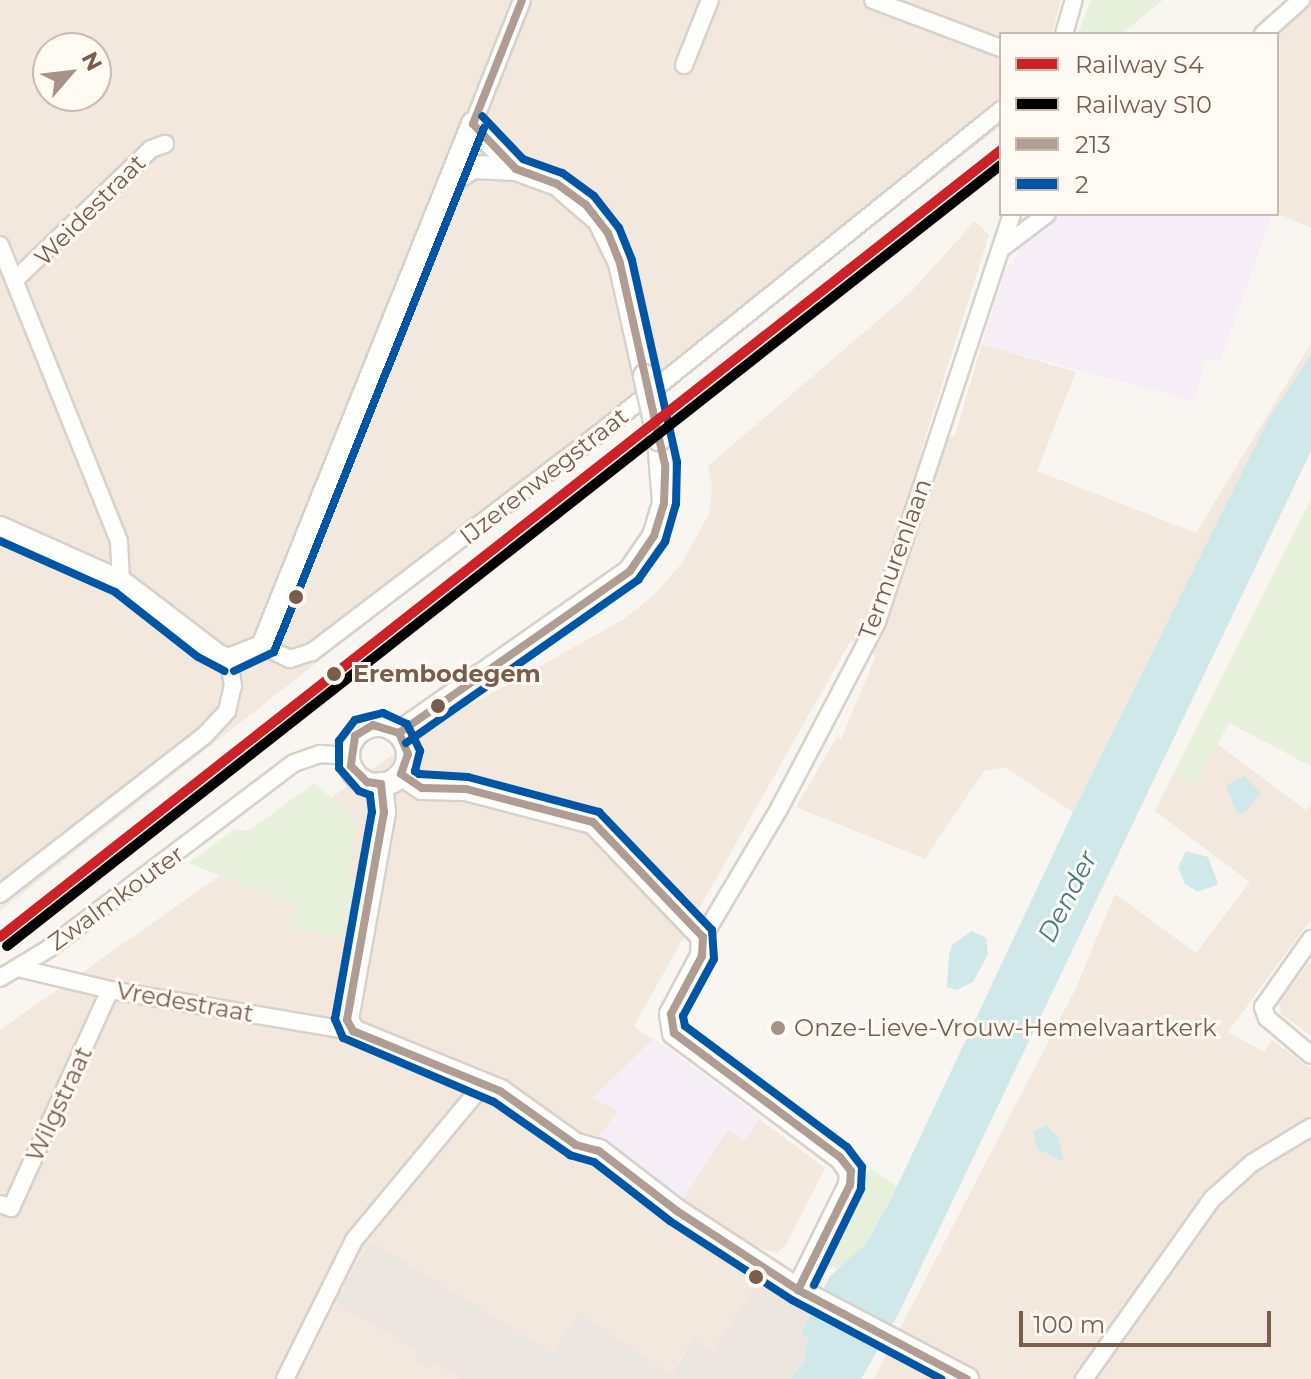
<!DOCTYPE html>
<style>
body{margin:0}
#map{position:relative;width:1311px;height:1379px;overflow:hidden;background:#f9f5f0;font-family:Montserrat,sans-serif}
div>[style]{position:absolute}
.residential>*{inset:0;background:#f2e8de}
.industrial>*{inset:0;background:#ede5e0}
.education>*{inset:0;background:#f6eef6}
.green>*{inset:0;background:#e7f0db}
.water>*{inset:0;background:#d0e8ea}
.roads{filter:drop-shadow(2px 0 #d7d1cb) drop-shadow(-2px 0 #d7d1cb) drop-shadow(0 2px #d7d1cb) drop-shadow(0 -2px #d7d1cb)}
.street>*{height:16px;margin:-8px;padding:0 8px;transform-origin:8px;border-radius:8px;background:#fefefd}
.secondary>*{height:22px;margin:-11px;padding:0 11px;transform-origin:11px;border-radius:11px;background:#fefefd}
.secondary>.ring{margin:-11px;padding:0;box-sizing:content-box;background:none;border:22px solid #fefefd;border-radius:50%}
.bridges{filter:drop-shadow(2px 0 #d9d2cb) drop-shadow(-2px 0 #d9d2cb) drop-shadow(0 2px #d9d2cb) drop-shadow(0 -2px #d9d2cb)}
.secondary-bridge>*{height:22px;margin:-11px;padding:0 11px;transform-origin:11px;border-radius:11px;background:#fefefd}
.bus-1>*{height:8px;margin:-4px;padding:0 4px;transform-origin:4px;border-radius:4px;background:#af9d94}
.bus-2>*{height:8px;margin:-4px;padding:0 4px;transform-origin:4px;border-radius:4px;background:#0056a4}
.rail-1>*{height:10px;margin:-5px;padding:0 5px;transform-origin:5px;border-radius:5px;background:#cb2127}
.rail-2>*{height:10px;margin:-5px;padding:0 5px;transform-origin:5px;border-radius:5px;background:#000}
.dots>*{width:22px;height:22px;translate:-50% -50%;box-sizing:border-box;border:4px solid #fffaf3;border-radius:50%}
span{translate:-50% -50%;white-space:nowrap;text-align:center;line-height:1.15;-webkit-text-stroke:6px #fffaf3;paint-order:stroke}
.street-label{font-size:24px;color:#7a5c4d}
.stop-label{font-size:24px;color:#7a5c4d;font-weight:700}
.left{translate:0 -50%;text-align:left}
.poi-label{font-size:24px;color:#7a5c4d}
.water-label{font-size:26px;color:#437c86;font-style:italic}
.legend{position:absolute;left:999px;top:32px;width:280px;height:184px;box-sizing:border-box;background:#fffaf3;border:2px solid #cabbb1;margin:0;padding:10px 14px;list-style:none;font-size:24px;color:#7a5c4d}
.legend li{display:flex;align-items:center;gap:16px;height:40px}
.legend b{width:40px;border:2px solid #cabbb1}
.north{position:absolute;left:32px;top:32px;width:80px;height:80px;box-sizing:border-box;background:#fffaf3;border:2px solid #cabbb1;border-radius:50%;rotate:62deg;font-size:22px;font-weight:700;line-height:32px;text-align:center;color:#7a5c4d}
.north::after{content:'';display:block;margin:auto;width:28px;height:36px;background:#a69286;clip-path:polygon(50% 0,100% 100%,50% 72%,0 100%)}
.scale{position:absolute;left:1019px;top:1311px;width:252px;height:36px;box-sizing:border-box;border:4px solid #7a5c4d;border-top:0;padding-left:10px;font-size:24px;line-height:28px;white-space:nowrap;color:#7a5c4d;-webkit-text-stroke:6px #fffaf3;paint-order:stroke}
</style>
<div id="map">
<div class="residential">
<i style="clip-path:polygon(evenodd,0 0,1061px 0,1052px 34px,1001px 34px,1001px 126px,0 911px,0 0,48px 48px,96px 48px,96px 96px,48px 96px,48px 48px)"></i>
<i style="clip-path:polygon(1311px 5px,1311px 228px,1277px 213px,1275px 34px)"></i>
<i style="clip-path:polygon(975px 221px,989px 235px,921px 451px,955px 435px,982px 344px,1076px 372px,1037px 471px,1196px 533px,1311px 343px,1311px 354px,1268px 420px,1073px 812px,1005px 767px,984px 771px,925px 859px,796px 807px,837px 737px,841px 739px,876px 656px,851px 640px,699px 909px,683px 902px,685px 935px,634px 1026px,825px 1168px,786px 1245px,776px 1253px,746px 1243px,731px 1262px,759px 1280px,713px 1350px,683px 1354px,671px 1375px,580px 1313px,552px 1352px,372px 1241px,370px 1323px,419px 1352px,428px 1368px,433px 1362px,460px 1379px,0 1379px,0 1030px,469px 701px,469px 706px,624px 619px,656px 593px,682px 563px,709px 514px,712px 487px,708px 466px,910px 293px)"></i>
<i style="clip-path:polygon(1217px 744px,1306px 810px,1311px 804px,1311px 919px,1228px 1032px,1264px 1052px,1272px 1040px,1311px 1069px,1311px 1379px,874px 1379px,1076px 988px,1115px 894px,1196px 953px,1250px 882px,1155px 811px,1174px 773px,1194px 785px)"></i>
<i style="clip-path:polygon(1311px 961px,1311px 1035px,1282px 1015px,1278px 1003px)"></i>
</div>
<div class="industrial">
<i style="clip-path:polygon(372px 1241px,552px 1352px,580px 1312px,671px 1375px,694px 1338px,713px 1350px,759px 1280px,811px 1315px,801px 1333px,808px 1340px,803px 1362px,791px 1379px,460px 1379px,433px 1362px,428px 1369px,415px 1360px,419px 1352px,333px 1301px)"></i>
</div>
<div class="education">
<i style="clip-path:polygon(1058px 214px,1272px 214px,1220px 362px,1206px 358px,1194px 401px,982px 344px,1007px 264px,1013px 265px,1020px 245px)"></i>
<i style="clip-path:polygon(654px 1038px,761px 1117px,744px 1141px,728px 1130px,682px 1201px,600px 1135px,618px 1111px,593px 1098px)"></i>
</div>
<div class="green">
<i style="clip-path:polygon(1091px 0,1163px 0,1121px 34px,1078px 34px)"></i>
<i style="clip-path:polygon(1311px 499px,1311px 766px,1229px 723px,1194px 785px,1174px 773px)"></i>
<i style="clip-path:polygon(314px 783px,356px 819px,348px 875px,361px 884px,348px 939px,289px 927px,298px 905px,188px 863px,235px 829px,249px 831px)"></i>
<i style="clip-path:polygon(870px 1168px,897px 1187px,866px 1244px,839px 1270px,822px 1260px)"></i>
</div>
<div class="water">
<i style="clip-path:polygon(1311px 354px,1311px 451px,898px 1315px,861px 1379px,791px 1379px,803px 1363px,808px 1340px,801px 1333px,830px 1276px,866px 1244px,892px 1197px,1073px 812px,1268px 420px)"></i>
<i style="clip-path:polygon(1244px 776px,1261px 792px,1245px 813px,1237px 813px,1226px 786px)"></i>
<i style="clip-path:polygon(1186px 851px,1208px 857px,1218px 884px,1198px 892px,1185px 884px,1178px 867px)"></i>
<i style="clip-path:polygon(972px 931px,986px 938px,988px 954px,973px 982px,957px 990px,947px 987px,949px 955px,953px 944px)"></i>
<i style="clip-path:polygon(1046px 1125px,1059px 1138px,1063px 1161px,1037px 1149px,1034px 1132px)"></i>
</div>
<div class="roads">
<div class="street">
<i style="left:873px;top:0;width:137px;rotate:20.6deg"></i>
<i style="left:1064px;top:34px;width:35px;rotate:-74deg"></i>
<i style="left:1263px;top:34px;width:51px;rotate:-41.8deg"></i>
<i style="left:684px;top:65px;width:70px;rotate:-68.2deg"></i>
<i style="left:473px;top:124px;width:133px;rotate:-68.4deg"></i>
<i style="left:0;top:245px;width:319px;rotate:68.1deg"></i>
<i style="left:119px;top:541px;width:41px;rotate:87.2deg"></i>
<i style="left:1002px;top:248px;width:56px;rotate:-37.1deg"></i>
<i style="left:16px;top:279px;width:187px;rotate:-43.9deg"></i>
<i style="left:151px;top:149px;width:15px;rotate:-20deg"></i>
<i style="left:263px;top:646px;width:30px;rotate:26deg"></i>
<i style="left:290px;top:659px;width:23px;rotate:-18deg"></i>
<i style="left:312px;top:652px;width:371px;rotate:-37.3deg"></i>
<i style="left:607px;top:427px;width:506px;rotate:-38.82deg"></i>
<i style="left:0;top:894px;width:258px;rotate:-37.8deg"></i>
<i style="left:204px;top:736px;width:34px;rotate:-47deg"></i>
<i style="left:227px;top:711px;width:26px;rotate:-77deg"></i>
<i style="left:233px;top:686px;width:26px;rotate:-99deg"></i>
<i style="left:703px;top:937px;width:149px;rotate:-59.3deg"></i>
<i style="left:779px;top:809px;width:211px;rotate:-62.3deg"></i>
<i style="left:877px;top:622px;width:430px;rotate:-71.7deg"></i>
<i style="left:1311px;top:939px;width:83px;rotate:125.2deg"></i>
<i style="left:1263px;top:1007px;width:12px;rotate:70deg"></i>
<i style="left:1267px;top:1018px;width:57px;rotate:40.1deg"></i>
<i style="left:18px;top:968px;width:95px;rotate:13.4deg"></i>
<i style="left:110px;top:990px;width:246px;rotate:9.6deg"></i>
<i style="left:0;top:978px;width:56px;rotate:-31.1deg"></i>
<i style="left:48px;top:949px;width:308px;rotate:-37.1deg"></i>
<i style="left:294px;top:763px;width:28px;rotate:-19deg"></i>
<i style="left:320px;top:754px;width:28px;rotate:4deg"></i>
<i style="left:0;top:1204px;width:12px;rotate:20deg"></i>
<i style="left:11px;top:1208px;width:239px;rotate:-65.6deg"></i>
<i style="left:285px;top:1379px;width:155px;rotate:-63.6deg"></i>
<i style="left:354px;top:1240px;width:205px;rotate:-50.3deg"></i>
<i style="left:1084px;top:1379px;width:221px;rotate:-54.6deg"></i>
<i style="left:1212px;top:1199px;width:54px;rotate:-42deg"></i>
<i style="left:1252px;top:1163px;width:69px;rotate:-31.4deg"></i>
</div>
<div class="secondary">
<i style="left:449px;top:183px;width:29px;rotate:-34deg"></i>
<i style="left:473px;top:167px;width:43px;rotate:2.7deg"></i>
<i style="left:0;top:528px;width:133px;rotate:24.1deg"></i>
<i style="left:121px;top:582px;width:122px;rotate:37.3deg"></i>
<i style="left:218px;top:656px;width:12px;rotate:20deg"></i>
<i style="left:229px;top:660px;width:37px;rotate:-22deg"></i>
<i style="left:263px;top:646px;width:563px;rotate:-68.09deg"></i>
<i style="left:473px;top:124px;width:62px;rotate:46.3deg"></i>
<i style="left:516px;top:169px;width:44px;rotate:20.1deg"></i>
<i style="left:557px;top:184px;width:55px;rotate:40.6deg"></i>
<i style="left:599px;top:220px;width:48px;rotate:64deg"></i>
<i style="left:620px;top:263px;width:116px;rotate:77.5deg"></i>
<i class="ring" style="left:348px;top:725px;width:38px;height:38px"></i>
<i style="left:399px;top:733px;width:282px;rotate:-35deg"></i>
<i style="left:630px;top:571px;width:42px;rotate:-55.6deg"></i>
<i style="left:654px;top:536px;width:34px;rotate:-73deg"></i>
<i style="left:664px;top:503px;width:64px;rotate:-94.5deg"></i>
<i style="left:401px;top:774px;width:25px;rotate:34deg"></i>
<i style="left:422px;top:788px;width:44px;rotate:1.3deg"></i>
<i style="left:466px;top:789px;width:131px;rotate:14.6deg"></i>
<i style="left:593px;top:822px;width:159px;rotate:46.3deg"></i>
<i style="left:703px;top:937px;width:19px;rotate:93deg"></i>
<i style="left:702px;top:956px;width:66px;rotate:118.1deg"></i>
<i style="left:671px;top:1014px;width:19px;rotate:81deg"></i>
<i style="left:674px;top:1033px;width:207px;rotate:36.8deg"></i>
<i style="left:840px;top:1157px;width:18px;rotate:52deg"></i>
<i style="left:851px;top:1171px;width:14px;rotate:94deg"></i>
<i style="left:850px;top:1185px;width:117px;rotate:116.3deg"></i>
<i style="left:381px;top:784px;width:28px;rotate:84deg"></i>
<i style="left:384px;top:812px;width:211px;rotate:100.1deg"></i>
<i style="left:347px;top:1020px;width:13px;rotate:61deg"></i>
<i style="left:353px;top:1031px;width:159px;rotate:22.2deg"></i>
<i style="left:500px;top:1091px;width:93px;rotate:35.4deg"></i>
<i style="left:576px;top:1145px;width:24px;rotate:15deg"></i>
<i style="left:599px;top:1151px;width:98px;rotate:37.6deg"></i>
<i style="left:677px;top:1211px;width:145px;rotate:33.1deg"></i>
<i style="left:798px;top:1290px;width:191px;rotate:27.8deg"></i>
</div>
</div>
<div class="bridges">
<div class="secondary-bridge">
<i style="left:645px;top:376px;width:65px;rotate:77.5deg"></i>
</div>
</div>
<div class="bus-1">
<i style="left:473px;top:124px;width:133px;rotate:-68.4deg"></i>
<i style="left:399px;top:733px;width:282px;rotate:-35deg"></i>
<i style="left:630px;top:571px;width:42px;rotate:-55.6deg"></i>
<i style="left:654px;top:536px;width:34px;rotate:-73deg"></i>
<i style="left:664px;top:503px;width:38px;rotate:-88deg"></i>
<i style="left:665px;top:465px;width:207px;rotate:-102.6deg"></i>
<i style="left:620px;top:263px;width:32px;rotate:-112deg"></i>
<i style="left:608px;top:233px;width:36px;rotate:-128deg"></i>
<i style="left:586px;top:205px;width:36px;rotate:-144deg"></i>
<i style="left:557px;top:184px;width:44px;rotate:-159.9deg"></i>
<i style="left:516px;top:169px;width:62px;rotate:-133.7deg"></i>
<i style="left:401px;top:774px;width:21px;rotate:-71deg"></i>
<i style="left:408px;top:754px;width:23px;rotate:-113deg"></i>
<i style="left:399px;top:733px;width:27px;rotate:-163deg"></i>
<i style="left:373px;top:725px;width:21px;rotate:149deg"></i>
<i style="left:355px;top:736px;width:30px;rotate:98deg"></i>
<i style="left:351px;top:766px;width:23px;rotate:45deg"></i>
<i style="left:367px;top:782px;width:14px;rotate:8deg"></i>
<i style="left:381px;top:784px;width:28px;rotate:84deg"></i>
<i style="left:384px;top:812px;width:211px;rotate:100.1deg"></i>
<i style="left:347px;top:1020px;width:13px;rotate:61deg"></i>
<i style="left:353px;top:1031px;width:159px;rotate:22.2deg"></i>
<i style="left:500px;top:1091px;width:93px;rotate:35.4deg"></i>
<i style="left:576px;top:1145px;width:24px;rotate:15deg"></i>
<i style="left:599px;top:1151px;width:98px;rotate:37.6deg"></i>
<i style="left:677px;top:1211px;width:145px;rotate:33.1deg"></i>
<i style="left:798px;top:1290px;width:191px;rotate:27.8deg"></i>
<i style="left:401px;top:774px;width:25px;rotate:34deg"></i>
<i style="left:422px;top:788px;width:44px;rotate:1.3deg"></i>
<i style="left:466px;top:789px;width:131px;rotate:14.6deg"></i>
<i style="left:593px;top:822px;width:159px;rotate:46.3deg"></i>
<i style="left:703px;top:937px;width:19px;rotate:93deg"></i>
<i style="left:702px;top:956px;width:66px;rotate:118.1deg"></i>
<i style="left:671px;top:1014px;width:19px;rotate:81deg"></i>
<i style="left:674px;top:1033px;width:207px;rotate:36.8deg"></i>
<i style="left:840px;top:1157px;width:18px;rotate:52deg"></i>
<i style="left:798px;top:1290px;width:117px;rotate:-63.7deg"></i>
<i style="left:850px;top:1185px;width:14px;rotate:-86deg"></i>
</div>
<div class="bus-2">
<i style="left:0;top:541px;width:126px;rotate:23.9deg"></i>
<i style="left:115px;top:592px;width:105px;rotate:38.1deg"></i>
<i style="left:198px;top:657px;width:30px;rotate:28deg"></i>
<i style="left:234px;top:671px;width:44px;rotate:-25.4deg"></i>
<i style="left:274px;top:652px;width:565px;rotate:-68.16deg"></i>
<i style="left:406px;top:743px;width:284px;rotate:-35.1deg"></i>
<i style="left:638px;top:580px;width:47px;rotate:-54.6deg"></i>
<i style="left:665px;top:542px;width:40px;rotate:-74deg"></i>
<i style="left:676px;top:504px;width:42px;rotate:-88.6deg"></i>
<i style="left:677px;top:462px;width:207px;rotate:-102.6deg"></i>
<i style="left:632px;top:260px;width:35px;rotate:-112deg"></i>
<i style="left:619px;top:228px;width:41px;rotate:-128deg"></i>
<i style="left:594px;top:196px;width:39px;rotate:-144deg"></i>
<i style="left:562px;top:173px;width:41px;rotate:-160.3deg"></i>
<i style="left:523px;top:159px;width:59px;rotate:-133.6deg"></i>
<i style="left:792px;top:1300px;width:145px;rotate:-147.1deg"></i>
<i style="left:670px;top:1221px;width:96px;rotate:-142.2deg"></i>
<i style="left:594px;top:1162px;width:25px;rotate:-164deg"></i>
<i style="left:570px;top:1155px;width:93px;rotate:-145.1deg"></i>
<i style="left:494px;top:1102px;width:164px;rotate:-157deg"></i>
<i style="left:343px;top:1038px;width:21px;rotate:-113deg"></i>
<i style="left:335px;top:1019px;width:210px;rotate:-79.9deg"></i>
<i style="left:372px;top:812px;width:17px;rotate:-97deg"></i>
<i style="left:370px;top:795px;width:12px;rotate:-160deg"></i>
<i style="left:359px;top:791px;width:30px;rotate:-131deg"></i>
<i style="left:339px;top:768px;width:27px;rotate:-90deg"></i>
<i style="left:339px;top:741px;width:26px;rotate:-53deg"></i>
<i style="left:355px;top:720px;width:29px;rotate:-14deg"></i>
<i style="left:383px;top:713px;width:26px;rotate:25deg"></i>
<i style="left:407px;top:724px;width:30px;rotate:64deg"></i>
<i style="left:420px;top:751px;width:21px;rotate:104deg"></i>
<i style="left:415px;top:771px;width:5px;rotate:37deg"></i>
<i style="left:419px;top:774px;width:49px;rotate:3.5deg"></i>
<i style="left:468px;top:777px;width:136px;rotate:15deg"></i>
<i style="left:599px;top:812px;width:163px;rotate:46.2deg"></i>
<i style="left:712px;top:930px;width:29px;rotate:86deg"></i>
<i style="left:714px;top:959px;width:65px;rotate:118.5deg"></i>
<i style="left:683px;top:1016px;width:10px;rotate:79deg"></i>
<i style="left:685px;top:1026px;width:202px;rotate:36.8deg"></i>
<i style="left:847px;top:1147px;width:25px;rotate:53deg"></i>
<i style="left:862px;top:1167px;width:22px;rotate:93deg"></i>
<i style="left:861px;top:1189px;width:107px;rotate:116.1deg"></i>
<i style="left:792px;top:1300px;width:169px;rotate:27.9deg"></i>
</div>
<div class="rail-1">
<i style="left:0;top:937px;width:1273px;rotate:-38.17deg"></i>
</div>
<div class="rail-2">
<i style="left:7px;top:946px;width:1264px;rotate:-38.16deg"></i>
</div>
<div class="dots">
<i style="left:296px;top:597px;background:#7a5c4d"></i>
<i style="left:334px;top:674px;background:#7a5c4d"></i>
<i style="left:438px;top:706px;background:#7a5c4d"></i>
<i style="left:778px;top:1028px;background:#a69286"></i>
<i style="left:756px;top:1277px;background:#7a5c4d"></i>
</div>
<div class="street-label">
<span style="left:90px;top:210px;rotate:-45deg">Weidestraat</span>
<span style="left:544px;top:476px;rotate:-38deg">IJzerenwegstraat</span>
<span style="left:895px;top:559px;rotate:-70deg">Termurenlaan</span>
<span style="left:116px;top:898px;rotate:-36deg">Zwalmkouter</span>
<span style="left:185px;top:1002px;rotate:10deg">Vredestraat</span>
<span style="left:59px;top:1104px;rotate:-65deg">Wilgstraat</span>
</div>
<div class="stop-label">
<span class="left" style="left:353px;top:674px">Erembodegem</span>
</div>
<div class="poi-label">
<span class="left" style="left:794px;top:1028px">Onze-Lieve-Vrouw-Hemelvaartkerk</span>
</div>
<div class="water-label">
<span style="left:1068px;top:897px;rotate:-63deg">Dender</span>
</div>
<ul class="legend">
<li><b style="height:10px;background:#cb2127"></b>Railway S4</li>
<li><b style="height:10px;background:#000"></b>Railway S10</li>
<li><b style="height:10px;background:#af9d94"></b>213</li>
<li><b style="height:10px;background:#0056a4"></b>2</li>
</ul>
<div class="north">N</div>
<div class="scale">100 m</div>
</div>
